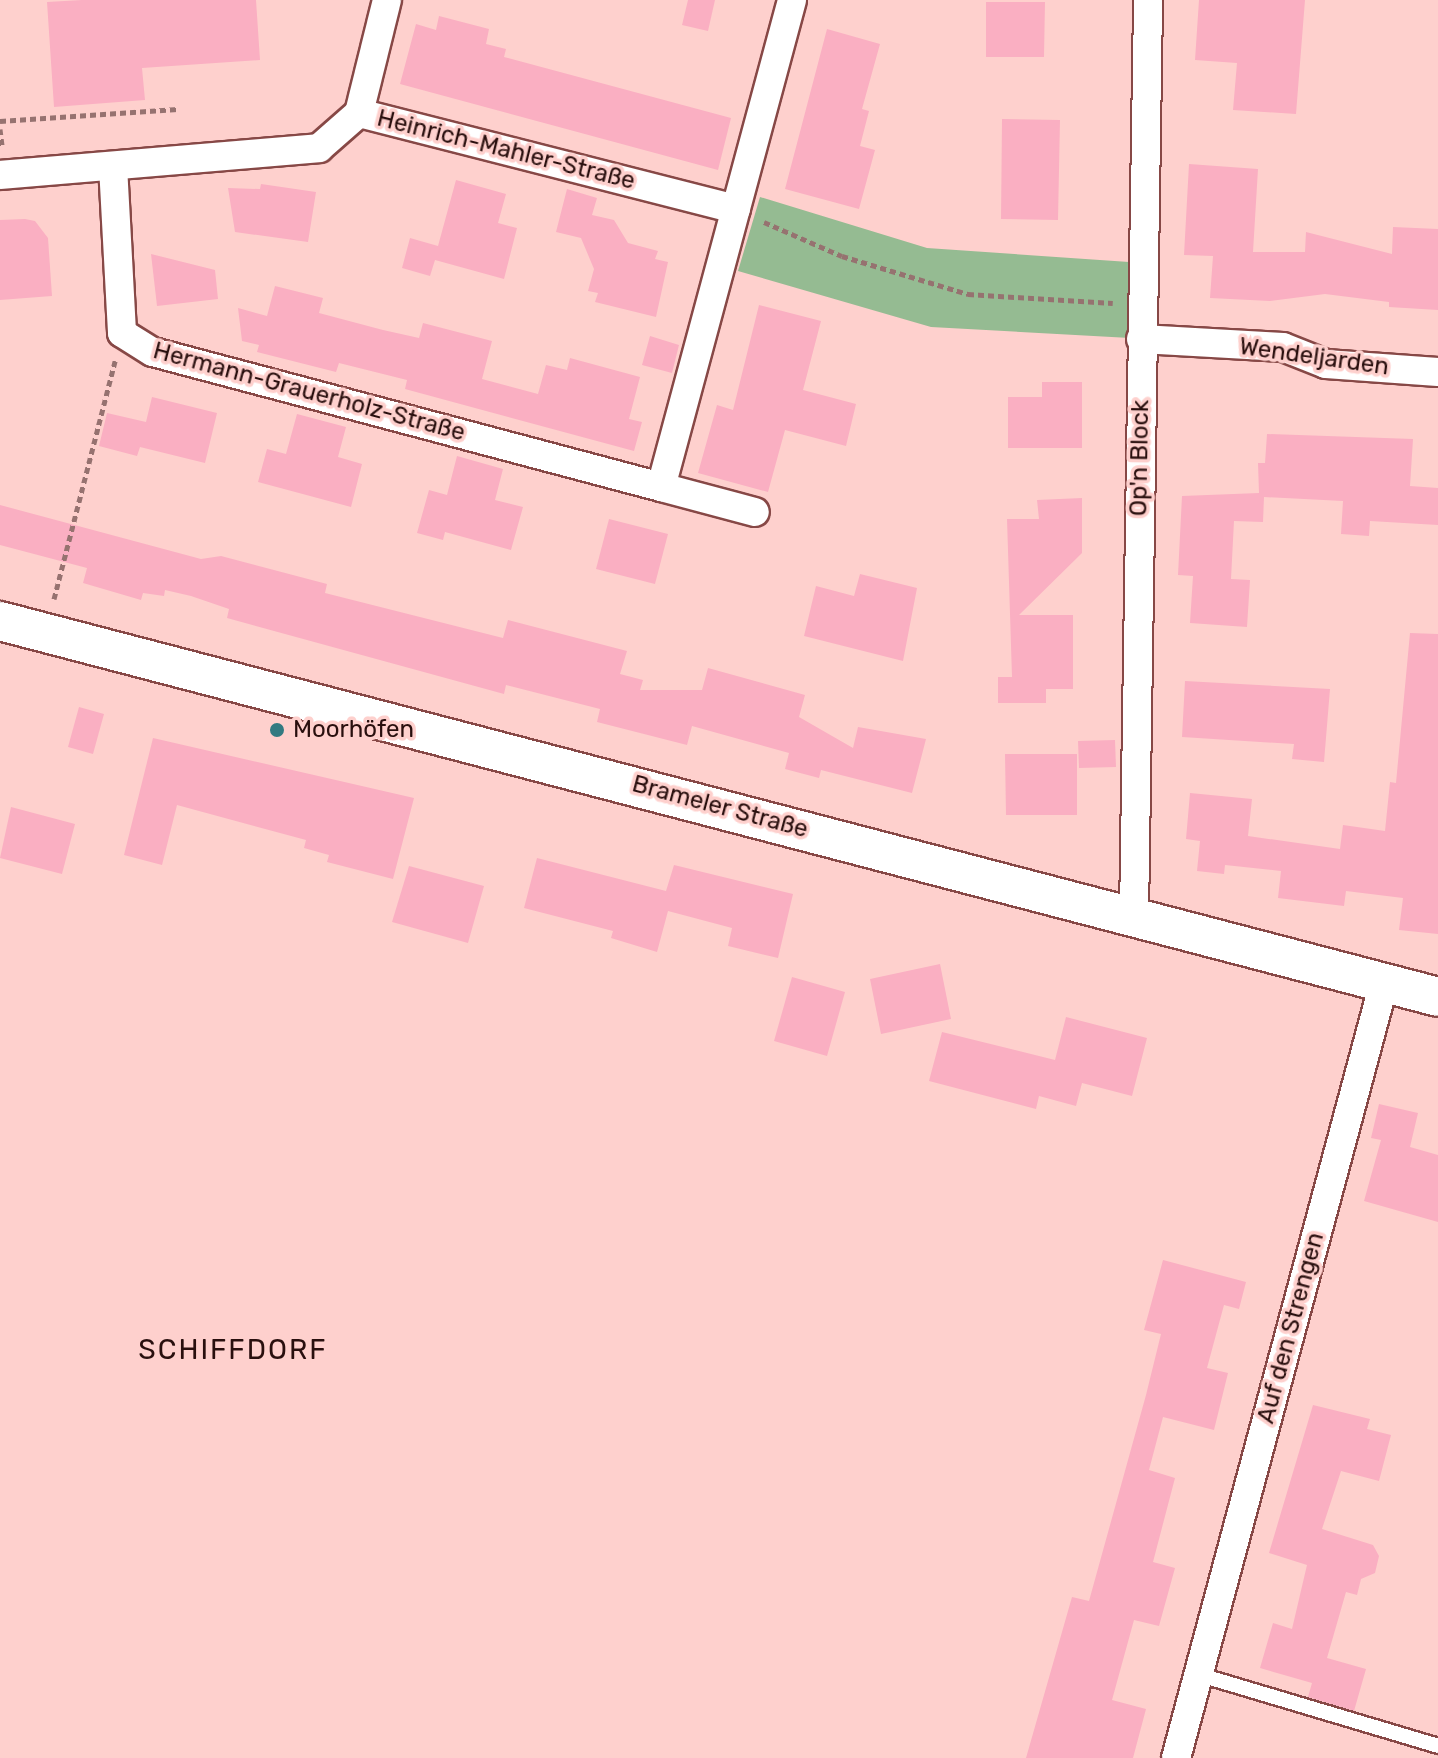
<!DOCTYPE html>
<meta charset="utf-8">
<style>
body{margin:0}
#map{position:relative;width:1438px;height:1758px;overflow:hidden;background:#fed0cd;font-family:Rubik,sans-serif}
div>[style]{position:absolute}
.green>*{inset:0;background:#95bb92}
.building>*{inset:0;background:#faafc2}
.path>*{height:5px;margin-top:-2.5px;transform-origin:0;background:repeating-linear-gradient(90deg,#967270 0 6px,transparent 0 10px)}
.roads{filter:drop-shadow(2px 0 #874846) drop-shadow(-2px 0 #874846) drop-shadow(0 2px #874846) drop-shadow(0 -2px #874846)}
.lane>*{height:14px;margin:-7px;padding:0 7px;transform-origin:7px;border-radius:7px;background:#fff}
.street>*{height:28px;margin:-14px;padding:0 14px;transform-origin:14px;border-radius:14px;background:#fff}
.secondary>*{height:38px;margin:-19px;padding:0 19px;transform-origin:19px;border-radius:19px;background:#fff}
.dots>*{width:22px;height:22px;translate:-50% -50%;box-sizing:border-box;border:4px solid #fed0cd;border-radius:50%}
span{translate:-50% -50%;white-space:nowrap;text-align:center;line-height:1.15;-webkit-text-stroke:7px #fed0cd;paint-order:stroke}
.street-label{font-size:24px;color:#290f0e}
.poi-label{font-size:24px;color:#290f0e}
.left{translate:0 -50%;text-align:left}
.quarter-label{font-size:28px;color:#290f0e;letter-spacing:2px}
</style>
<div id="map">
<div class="green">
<i style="clip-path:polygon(760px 197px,927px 248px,1129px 262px,1130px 338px,931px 327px,738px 271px)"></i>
</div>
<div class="building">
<i style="clip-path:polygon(82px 0,256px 0,260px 60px,142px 68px,145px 100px,54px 107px,47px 2px)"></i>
<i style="clip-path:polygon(688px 0,715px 0,708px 31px,682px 25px)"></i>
<i style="clip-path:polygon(1199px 0,1305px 0,1296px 114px,1233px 110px,1237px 63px,1195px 60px)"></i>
<i style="clip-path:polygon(986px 2px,1045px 2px,1044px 57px,986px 57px)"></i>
<i style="clip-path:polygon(439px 16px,489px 29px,486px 44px,506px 49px,504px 57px,731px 118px,718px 170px,400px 84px,416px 24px,436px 30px)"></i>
<i style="clip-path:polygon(827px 29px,880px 44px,862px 109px,869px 111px,860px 146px,875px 150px,859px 209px,785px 189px)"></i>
<i style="clip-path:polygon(1002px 119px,1060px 120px,1058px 220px,1001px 219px)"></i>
<i style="clip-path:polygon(1189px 164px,1258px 169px,1253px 252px,1305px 252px,1306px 232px,1392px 254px,1393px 227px,1438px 229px,1438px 310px,1389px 307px,1389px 302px,1325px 294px,1270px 301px,1210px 298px,1213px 256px,1184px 255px)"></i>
<i style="clip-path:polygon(456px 180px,506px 194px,498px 223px,517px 228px,504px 279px,435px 260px,430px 276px,402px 268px,410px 238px,438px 246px)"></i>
<i style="clip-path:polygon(261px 184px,316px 192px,308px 242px,235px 232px,228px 188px,260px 189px)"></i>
<i style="clip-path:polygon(567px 189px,597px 198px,592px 215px,614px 220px,628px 243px,658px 251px,655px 259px,668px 262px,656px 317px,595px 302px,598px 293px,588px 291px,594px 269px,581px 238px,556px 232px)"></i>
<i style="clip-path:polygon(25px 219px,35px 221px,48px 238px,52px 296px,0 300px,0 220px)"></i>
<i style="clip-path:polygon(151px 254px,215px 270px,218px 299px,157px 306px)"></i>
<i style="clip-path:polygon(275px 286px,323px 298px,319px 313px,383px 330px,419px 338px,423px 323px,492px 341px,482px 379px,538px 394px,546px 365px,567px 370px,570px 358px,640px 377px,629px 419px,642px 422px,634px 451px,405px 389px,407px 380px,339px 363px,336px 372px,257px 352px,259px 345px,242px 341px,238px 308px,267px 316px)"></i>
<i style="clip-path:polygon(759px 305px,821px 321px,803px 390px,856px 404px,846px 446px,785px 430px,768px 492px,698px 473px,717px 405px,733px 410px)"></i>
<i style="clip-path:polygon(650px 336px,679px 345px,672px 373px,642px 365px)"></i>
<i style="clip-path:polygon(1042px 382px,1082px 382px,1082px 448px,1008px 448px,1008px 397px,1042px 397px)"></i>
<i style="clip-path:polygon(152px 397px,217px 413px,205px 463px,140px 447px,137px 456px,99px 446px,107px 413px,146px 422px)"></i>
<i style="clip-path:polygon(297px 414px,346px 427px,338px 457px,362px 464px,351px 507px,258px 482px,267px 449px,286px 454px)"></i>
<i style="clip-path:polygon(1267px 434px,1413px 439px,1410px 486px,1438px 488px,1438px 525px,1370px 521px,1369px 536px,1341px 534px,1343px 501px,1264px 497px,1263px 522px,1234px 521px,1231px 579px,1250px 580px,1247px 627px,1190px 623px,1193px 576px,1178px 575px,1182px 496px,1259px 493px,1258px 463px,1265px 463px)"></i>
<i style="clip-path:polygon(457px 456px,503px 469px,495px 500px,523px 507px,511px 550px,445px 532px,443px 540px,417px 533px,429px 490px,447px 495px)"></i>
<i style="clip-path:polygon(1082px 498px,1082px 553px,1019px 615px,1073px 615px,1073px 689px,1046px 689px,1046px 703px,998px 703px,998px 677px,1012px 677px,1007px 519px,1039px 519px,1037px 500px)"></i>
<i style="clip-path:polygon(0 505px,201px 559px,221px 556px,327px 584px,325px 593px,503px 638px,508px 620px,627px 651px,620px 674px,643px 680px,640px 690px,702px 690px,708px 668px,805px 695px,799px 717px,853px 748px,858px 727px,926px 739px,912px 793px,821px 770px,819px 778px,785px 769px,789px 753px,692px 726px,687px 745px,597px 722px,600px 709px,506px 685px,504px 694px,227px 618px,229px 609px,191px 596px,165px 590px,164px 596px,143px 593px,141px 600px,83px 583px,87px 568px,0 545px)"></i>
<i style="clip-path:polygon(609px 519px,668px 534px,655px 584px,596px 569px)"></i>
<i style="clip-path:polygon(860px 574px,917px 588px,903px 661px,804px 636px,816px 586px,854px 596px)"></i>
<i style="clip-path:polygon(1410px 633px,1438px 634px,1438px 934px,1399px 930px,1403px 898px,1346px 891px,1344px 906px,1278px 898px,1281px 871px,1225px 865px,1224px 874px,1197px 871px,1200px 841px,1186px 839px,1190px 793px,1252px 799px,1248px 836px,1340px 849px,1343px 825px,1385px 831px,1390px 782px,1396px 783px)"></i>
<i style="clip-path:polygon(1185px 681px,1330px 689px,1324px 762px,1292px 759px,1294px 744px,1182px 737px)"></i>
<i style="clip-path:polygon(79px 707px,104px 714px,93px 754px,68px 747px)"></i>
<i style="clip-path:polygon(153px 738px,414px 798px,393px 879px,327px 862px,329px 855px,304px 848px,306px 840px,177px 805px,162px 865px,124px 855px)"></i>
<i style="clip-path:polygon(1115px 740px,1116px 767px,1079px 768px,1078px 741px)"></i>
<i style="clip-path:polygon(1005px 754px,1077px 754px,1077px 815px,1006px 815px)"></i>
<i style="clip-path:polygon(11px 807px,75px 824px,62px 874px,0 858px)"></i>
<i style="clip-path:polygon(537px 858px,666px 891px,674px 865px,793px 894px,778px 958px,728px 946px,732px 928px,668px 911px,657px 952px,611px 938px,613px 931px,524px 908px)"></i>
<i style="clip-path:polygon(409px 866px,484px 886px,468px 943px,392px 922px)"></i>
<i style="clip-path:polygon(940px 964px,951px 1019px,881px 1034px,870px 979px)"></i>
<i style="clip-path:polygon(792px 977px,845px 992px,827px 1056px,774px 1041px)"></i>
<i style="clip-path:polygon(1066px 1017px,1147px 1038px,1132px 1096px,1082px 1083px,1076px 1106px,1039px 1096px,1036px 1109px,929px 1081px,942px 1032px,1055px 1060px)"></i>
<i style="clip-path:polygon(1379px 1104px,1418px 1113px,1410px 1147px,1438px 1155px,1438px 1222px,1364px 1201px,1381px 1140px,1371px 1138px)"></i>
<i style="clip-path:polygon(1163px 1260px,1246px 1282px,1239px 1309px,1224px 1305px,1207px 1368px,1228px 1373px,1214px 1430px,1163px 1417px,1149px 1470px,1175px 1478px,1153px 1562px,1175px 1568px,1159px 1626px,1134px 1620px,1112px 1700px,1146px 1709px,1133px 1758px,1026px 1758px,1072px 1597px,1089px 1601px,1146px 1395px,1161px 1334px,1144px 1330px)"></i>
<i style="clip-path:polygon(1313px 1405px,1370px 1419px,1367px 1429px,1391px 1435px,1379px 1481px,1341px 1471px,1322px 1529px,1373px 1545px,1379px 1556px,1375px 1573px,1361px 1579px,1357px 1595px,1346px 1592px,1327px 1658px,1366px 1669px,1354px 1711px,1308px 1697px,1312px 1683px,1260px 1668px,1273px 1623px,1292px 1629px,1307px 1565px,1269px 1553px)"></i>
</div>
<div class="path">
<i style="left:0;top:121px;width:178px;rotate:-3.9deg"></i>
<i style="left:0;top:129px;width:17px;rotate:83deg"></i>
<i style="left:764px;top:222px;width:85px;rotate:23.6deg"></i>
<i style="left:842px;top:256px;width:132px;rotate:16.8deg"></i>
<i style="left:968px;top:294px;width:145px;rotate:3.6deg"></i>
<i style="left:54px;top:599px;width:246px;rotate:-75.6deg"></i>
</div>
<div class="roads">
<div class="lane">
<i style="left:1197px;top:1674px;width:252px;rotate:16.6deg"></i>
</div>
<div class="street">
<i style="left:359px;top:113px;width:116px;rotate:-76.1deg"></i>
<i style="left:113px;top:166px;width:167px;rotate:86.9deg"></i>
<i style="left:122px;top:333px;width:36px;rotate:32deg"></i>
<i style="left:153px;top:352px;width:526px;rotate:14.88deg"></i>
<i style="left:661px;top:487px;width:504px;rotate:-74.94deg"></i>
<i style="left:0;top:175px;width:320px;rotate:-4.8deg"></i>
<i style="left:319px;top:148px;width:53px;rotate:-41.2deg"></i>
<i style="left:359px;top:113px;width:389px;rotate:14.3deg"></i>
<i style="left:1141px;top:339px;width:142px;rotate:3.2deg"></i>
<i style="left:1283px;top:347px;width:46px;rotate:21.6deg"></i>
<i style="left:1326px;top:364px;width:112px;rotate:4.1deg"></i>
<i style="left:661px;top:487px;width:97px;rotate:14.9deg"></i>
<i style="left:1134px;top:915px;width:915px;rotate:-89.12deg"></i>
<i style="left:1176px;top:1758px;width:802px;rotate:-74.98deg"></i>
</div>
<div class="secondary">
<i style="left:0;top:621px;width:1486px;rotate:14.65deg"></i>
</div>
</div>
<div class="dots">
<i style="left:277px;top:730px;background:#327a81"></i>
</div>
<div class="street-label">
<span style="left:506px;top:150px;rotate:14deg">Heinrich-Mahler-Straße</span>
<span style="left:1314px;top:357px;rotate:8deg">Wendeljarden</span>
<span style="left:309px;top:392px;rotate:15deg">Hermann-Grauerholz-Straße</span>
<span style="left:1140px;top:458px;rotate:-89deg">Op'n Block</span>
<span style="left:720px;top:807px;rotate:15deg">Brameler Straße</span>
<span style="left:1291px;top:1328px;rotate:-75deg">Auf den Strengen</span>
</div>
<div class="poi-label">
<span class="left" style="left:293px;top:730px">Moorhöfen</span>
</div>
<div class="quarter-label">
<span style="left:233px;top:1350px">SCHIFFDORF</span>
</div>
</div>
